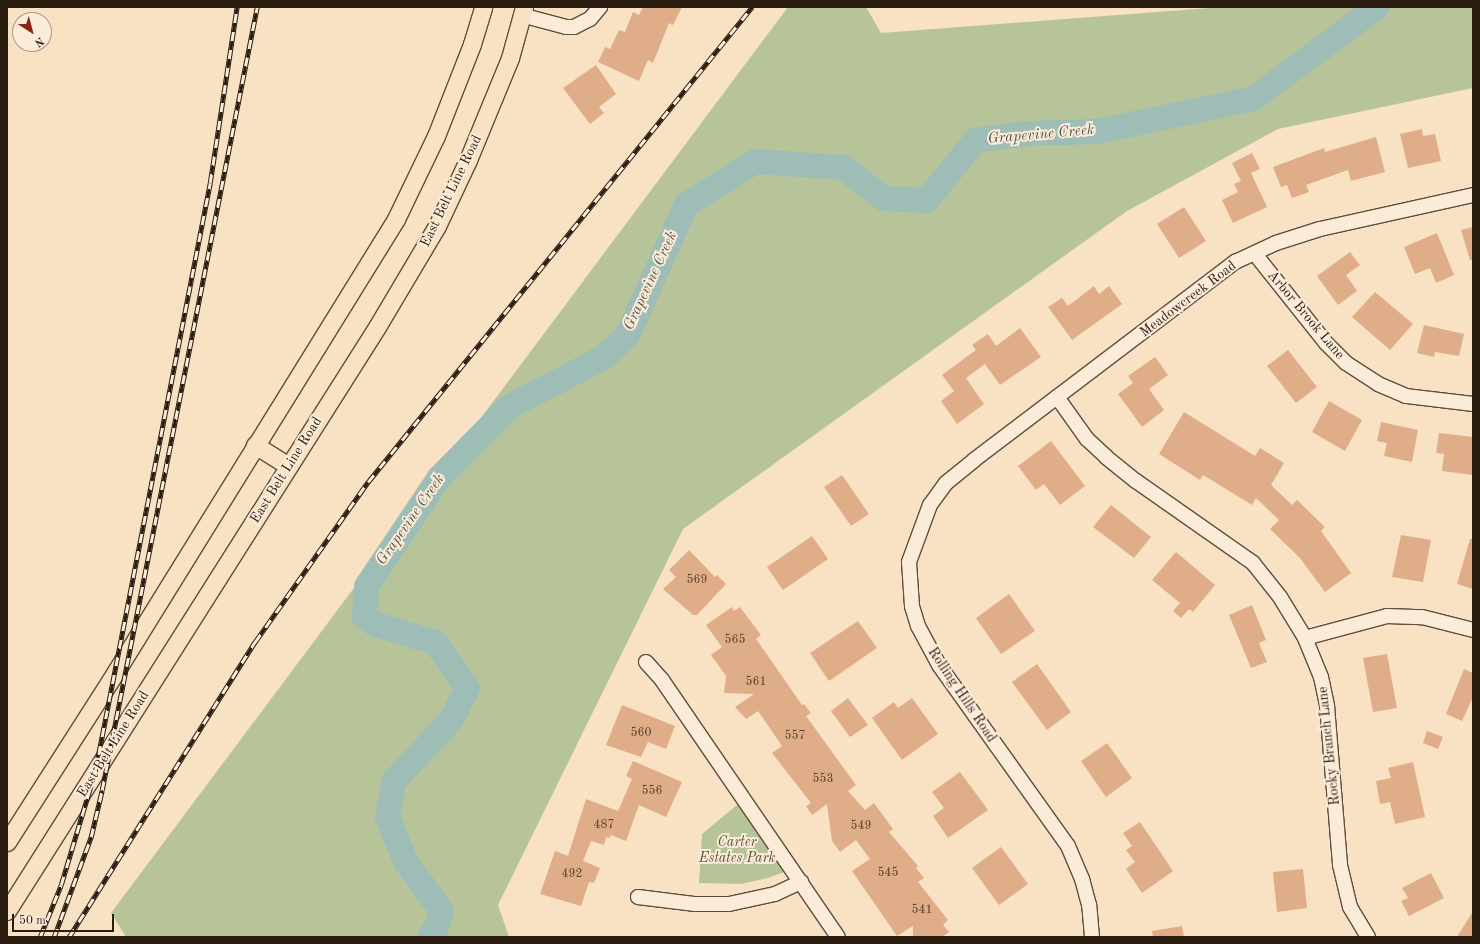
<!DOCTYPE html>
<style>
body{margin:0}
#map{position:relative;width:1480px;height:944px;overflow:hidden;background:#f9e2c4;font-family:"Old Standard TT",serif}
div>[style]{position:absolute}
.green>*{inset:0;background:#b7c499}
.river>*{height:25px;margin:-12.5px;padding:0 12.5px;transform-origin:12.5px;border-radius:12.5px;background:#9ebdb7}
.building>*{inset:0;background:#dfad87}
.roads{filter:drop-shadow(1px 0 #5e4e3d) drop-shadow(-1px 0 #5e4e3d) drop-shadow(0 1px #5e4e3d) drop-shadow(0 -1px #5e4e3d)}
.minor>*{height:14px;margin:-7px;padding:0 7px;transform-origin:7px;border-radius:7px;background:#fbecd9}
.major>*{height:17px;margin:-8.5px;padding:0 8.5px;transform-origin:8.5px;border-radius:8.5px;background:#f9e2c4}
.rail>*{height:4.5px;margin-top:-2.25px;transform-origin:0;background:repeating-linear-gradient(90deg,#fbecd9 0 9px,#2b1c10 0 18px);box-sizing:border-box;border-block:1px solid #2b1c10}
span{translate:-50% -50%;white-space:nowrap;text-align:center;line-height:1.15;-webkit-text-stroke:4px #fbecd9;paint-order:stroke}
.number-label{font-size:12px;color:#58402e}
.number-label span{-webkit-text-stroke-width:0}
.street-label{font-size:14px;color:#2b1c10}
.park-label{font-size:14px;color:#554e39;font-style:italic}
.water-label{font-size:15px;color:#53544a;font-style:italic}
.frame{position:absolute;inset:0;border:8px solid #2b1c10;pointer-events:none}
.north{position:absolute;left:12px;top:12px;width:40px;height:40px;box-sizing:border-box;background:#fbecd9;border:1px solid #a89989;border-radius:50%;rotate:144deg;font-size:11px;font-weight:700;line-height:16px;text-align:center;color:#2b1c10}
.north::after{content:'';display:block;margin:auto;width:14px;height:18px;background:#8f2418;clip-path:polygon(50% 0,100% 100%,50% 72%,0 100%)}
.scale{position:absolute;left:12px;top:914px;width:102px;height:18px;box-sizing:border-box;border:2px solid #2b1c10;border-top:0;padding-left:5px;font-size:12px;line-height:14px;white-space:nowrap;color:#2b1c10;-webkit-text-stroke:3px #fbecd9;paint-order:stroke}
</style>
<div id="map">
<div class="green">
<i style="clip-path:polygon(788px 7px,866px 7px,881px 33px,1223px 7px,1473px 7px,1473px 88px,1278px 129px,1127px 211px,683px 529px,498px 905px,509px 937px,126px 937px,111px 913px)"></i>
<i style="clip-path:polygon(744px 799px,792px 869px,768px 878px,741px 884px,699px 883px,702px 834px)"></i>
</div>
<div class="river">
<i style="left:429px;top:937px;width:8px;rotate:-50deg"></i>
<i style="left:434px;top:931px;width:22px;rotate:-72deg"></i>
<i style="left:441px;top:910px;width:61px;rotate:-126.3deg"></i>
<i style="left:405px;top:861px;width:48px;rotate:-111.8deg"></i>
<i style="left:387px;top:816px;width:37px;rotate:-79deg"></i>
<i style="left:394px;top:780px;width:83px;rotate:-46.9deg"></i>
<i style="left:451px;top:719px;width:35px;rotate:-63deg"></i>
<i style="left:467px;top:688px;width:56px;rotate:-124.8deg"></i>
<i style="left:435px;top:642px;width:63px;rotate:-163.3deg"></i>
<i style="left:375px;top:624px;width:14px;rotate:-144deg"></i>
<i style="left:364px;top:616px;width:30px;rotate:-86deg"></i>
<i style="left:366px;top:586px;width:131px;rotate:-56.2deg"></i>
<i style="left:439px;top:477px;width:100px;rotate:-45.4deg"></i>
<i style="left:509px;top:406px;width:106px;rotate:-27.5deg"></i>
<i style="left:603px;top:357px;width:33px;rotate:-43deg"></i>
<i style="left:627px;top:335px;width:144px;rotate:-65.8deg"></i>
<i style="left:686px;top:204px;width:81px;rotate:-31.9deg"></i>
<i style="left:755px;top:161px;width:88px;rotate:3.9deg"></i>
<i style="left:843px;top:167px;width:51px;rotate:37.8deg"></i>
<i style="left:883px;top:198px;width:43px;rotate:2.7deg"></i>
<i style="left:926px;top:200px;width:77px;rotate:-50.8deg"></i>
<i style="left:975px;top:140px;width:50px;rotate:-8deg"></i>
<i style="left:1025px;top:133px;width:72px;rotate:-1.6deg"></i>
<i style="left:1097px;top:131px;width:159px;rotate:-11.9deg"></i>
<i style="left:1253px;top:98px;width:153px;rotate:-36.5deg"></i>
</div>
<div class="building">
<i style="clip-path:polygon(643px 7px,682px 7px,673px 25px,669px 23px,653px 63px,648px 60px,639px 81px,598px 62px,605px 47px,610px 49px,619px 30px,625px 32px,633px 12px,639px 15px)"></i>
<i style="clip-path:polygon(596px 65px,616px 94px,599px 107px,604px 113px,590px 124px,563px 88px)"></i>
<i style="clip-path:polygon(1422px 129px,1423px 136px,1435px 134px,1441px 161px,1408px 168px,1400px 134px)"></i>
<i style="clip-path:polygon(1376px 137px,1385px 172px,1351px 181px,1348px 170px,1306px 185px,1309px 192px,1292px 198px,1287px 185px,1281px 187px,1273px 167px,1324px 148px,1325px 152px)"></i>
<i style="clip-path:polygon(1252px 153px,1260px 169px,1251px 173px,1267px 207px,1233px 223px,1222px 200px,1238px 192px,1234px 184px,1241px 181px,1232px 163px)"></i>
<i style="clip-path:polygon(1184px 207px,1206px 241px,1179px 258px,1157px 224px)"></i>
<i style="clip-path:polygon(1473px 227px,1473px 260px,1470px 260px,1461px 230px)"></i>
<i style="clip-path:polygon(1437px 233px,1454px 275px,1436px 283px,1430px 268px,1415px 274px,1404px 247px)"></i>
<i style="clip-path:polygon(1350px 252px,1360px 265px,1346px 275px,1357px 291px,1338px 305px,1317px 276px)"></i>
<i style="clip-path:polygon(1094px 286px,1099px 294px,1109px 286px,1122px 304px,1072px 340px,1048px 307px,1062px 298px,1068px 306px)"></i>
<i style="clip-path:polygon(1375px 292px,1413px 324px,1390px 350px,1352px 317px)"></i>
<i style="clip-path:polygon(1424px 325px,1464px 334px,1459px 356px,1435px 352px,1434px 357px,1417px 353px)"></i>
<i style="clip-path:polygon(1020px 328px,1041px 357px,1000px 385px,985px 364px,966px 378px,984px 404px,957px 424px,941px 401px,954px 391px,942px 375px,976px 350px,972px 345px,988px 334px,996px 346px)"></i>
<i style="clip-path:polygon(1288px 350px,1317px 387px,1296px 403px,1267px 366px)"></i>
<i style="clip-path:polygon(1155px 357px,1168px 375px,1149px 389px,1164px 410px,1142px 427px,1118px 394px,1133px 383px,1128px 376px)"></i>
<i style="clip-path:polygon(1329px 401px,1362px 420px,1345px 451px,1312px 432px)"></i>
<i style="clip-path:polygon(1184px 412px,1255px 456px,1260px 448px,1284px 463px,1271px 485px,1292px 505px,1297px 500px,1325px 527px,1321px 531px,1351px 573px,1325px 592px,1300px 558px,1270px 529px,1279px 520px,1256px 498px,1252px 505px,1203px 475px,1200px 480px,1159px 454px)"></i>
<i style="clip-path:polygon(1381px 422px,1418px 430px,1412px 462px,1384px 456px,1387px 443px,1377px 441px)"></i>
<i style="clip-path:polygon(1439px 433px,1473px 437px,1473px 475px,1442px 471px,1444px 454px,1436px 453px)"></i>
<i style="clip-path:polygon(1051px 441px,1085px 486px,1060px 505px,1044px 484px,1036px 490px,1018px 466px)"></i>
<i style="clip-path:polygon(842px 475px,869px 514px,851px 526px,824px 487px)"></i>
<i style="clip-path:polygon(1111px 505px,1151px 537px,1134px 558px,1093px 527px)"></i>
<i style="clip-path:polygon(1401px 535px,1431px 540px,1423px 582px,1392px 577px)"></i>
<i style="clip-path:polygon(812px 536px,828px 559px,783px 590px,767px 567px)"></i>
<i style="clip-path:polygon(1470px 539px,1473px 539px,1473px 589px,1457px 584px)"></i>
<i style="clip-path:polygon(689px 550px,715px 577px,717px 575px,726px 584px,697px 615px,693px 615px,663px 589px,676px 577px,669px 570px)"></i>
<i style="clip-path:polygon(1176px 552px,1215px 585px,1193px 612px,1189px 609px,1181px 618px,1173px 611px,1180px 603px,1152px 580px)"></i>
<i style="clip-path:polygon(1009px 594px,1035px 631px,1001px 654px,976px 618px)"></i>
<i style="clip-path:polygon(1252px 605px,1266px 640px,1259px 643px,1267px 662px,1251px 668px,1229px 615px)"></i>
<i style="clip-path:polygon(732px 607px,734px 611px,740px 607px,761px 635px,756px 639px,802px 705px,804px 704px,811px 713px,806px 716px,856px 785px,848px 791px,865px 810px,874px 803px,893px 829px,889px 832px,918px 866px,916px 868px,924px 878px,918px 882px,948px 920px,943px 925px,949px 932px,942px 937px,913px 937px,913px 926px,897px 936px,852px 871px,870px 859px,856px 840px,840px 852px,832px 841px,827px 804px,812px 815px,806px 806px,811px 803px,772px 753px,782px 746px,758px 711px,746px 719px,735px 707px,754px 694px,724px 693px,726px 676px,711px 655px,722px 647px,706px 625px)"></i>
<i style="clip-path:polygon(858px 621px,877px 648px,829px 681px,810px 653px)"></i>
<i style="clip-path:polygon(1387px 654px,1397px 708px,1373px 712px,1363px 658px)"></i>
<i style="clip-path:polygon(1037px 664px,1071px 712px,1047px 730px,1012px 682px)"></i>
<i style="clip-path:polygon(1464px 669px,1473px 673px,1473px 697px,1462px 721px,1446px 714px)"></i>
<i style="clip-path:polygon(848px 698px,868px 725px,850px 737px,831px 711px)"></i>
<i style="clip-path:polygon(912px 698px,938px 734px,902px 760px,872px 718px,894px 702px,898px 708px)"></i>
<i style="clip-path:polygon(622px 705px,675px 726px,666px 749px,648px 742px,641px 757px,606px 745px)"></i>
<i style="clip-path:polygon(1427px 731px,1443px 737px,1438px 749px,1423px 743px)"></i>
<i style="clip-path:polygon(1107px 743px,1132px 778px,1106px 797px,1081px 761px)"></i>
<i style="clip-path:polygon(633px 761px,682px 782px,666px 817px,639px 805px,626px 841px,611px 835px,610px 838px,606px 837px,604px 845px,591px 841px,583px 861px,600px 868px,594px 883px,589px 882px,581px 906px,540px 894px,555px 851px,568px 856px,586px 799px,618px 811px,632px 779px,626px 776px)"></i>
<i style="clip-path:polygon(1413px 762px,1425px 817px,1395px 824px,1390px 802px,1380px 804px,1376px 781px,1391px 778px,1388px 768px)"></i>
<i style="clip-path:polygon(960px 772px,988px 810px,948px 838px,933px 816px,944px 808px,932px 792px)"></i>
<i style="clip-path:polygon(1140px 822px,1173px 871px,1142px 893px,1126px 869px,1135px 862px,1126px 850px,1132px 846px,1123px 833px)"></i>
<i style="clip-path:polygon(1001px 847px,1028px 884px,999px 905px,972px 868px)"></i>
<i style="clip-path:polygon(1303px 869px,1307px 908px,1277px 912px,1273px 872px)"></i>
<i style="clip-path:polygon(1431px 873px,1444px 898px,1409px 916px,1401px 901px,1408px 898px,1402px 888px)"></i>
<i style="clip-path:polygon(1473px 911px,1473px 937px,1457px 937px)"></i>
<i style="clip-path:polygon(1182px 926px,1184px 937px,1153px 937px,1152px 931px)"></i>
</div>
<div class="roads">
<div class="minor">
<i style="left:521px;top:15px;width:47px;rotate:14.9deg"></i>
<i style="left:566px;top:27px;width:8px"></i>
<i style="left:574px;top:27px;width:18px;rotate:-27deg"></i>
<i style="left:590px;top:19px;width:16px;rotate:-50deg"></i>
<i style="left:1255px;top:254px;width:114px;rotate:51.4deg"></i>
<i style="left:1326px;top:343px;width:28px;rotate:45deg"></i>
<i style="left:1346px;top:363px;width:38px;rotate:33deg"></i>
<i style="left:1378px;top:384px;width:30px;rotate:23deg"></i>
<i style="left:1406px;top:396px;width:67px;rotate:6.8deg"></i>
<i style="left:1057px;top:397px;width:52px;rotate:54.5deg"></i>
<i style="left:1087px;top:439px;width:26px;rotate:43deg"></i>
<i style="left:1106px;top:457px;width:38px;rotate:39deg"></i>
<i style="left:1136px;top:481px;width:143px;rotate:35deg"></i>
<i style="left:1253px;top:563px;width:43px;rotate:51.5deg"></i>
<i style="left:1280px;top:597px;width:48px;rotate:58.6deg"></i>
<i style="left:1305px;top:638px;width:42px;rotate:67.7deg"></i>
<i style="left:1321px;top:677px;width:30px;rotate:78deg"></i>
<i style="left:1327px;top:706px;width:160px;rotate:85.3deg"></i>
<i style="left:1340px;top:865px;width:43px;rotate:76.6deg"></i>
<i style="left:1350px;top:907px;width:35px;rotate:59deg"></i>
<i style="left:1305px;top:638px;width:85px;rotate:-15deg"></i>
<i style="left:1387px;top:616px;width:35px;rotate:2deg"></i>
<i style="left:1422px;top:617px;width:53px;rotate:14.3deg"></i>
<i style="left:646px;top:662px;width:24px;rotate:48deg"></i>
<i style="left:662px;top:680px;width:311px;rotate:55.6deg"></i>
<i style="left:638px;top:897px;width:56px;rotate:7.1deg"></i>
<i style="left:694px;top:904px;width:35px"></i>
<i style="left:729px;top:904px;width:47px;rotate:-12.3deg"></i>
<i style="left:775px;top:894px;width:29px;rotate:-25deg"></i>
<i style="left:1092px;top:937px;width:32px;rotate:-95deg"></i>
<i style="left:1089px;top:905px;width:27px;rotate:-105deg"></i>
<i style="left:1082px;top:879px;width:36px;rotate:-113deg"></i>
<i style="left:1068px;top:846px;width:222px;rotate:-125.5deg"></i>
<i style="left:939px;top:665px;width:44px;rotate:-118.3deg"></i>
<i style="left:918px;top:626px;width:21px;rotate:-107deg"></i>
<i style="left:912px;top:606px;width:44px;rotate:-93.9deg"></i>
<i style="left:909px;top:562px;width:61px;rotate:-69.8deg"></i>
<i style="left:930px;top:505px;width:27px;rotate:-54deg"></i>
<i style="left:946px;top:483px;width:36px;rotate:-39deg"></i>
<i style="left:974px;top:460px;width:328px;rotate:-37.2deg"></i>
<i style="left:1235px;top:262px;width:45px;rotate:-24.9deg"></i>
<i style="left:1276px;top:243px;width:46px;rotate:-17.7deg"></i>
<i style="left:1320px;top:229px;width:157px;rotate:-12.5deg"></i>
</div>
<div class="major">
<i style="left:255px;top:445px;width:39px;rotate:32deg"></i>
<i style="left:7px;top:842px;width:201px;rotate:-57.4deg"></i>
<i style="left:115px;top:673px;width:534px;rotate:-58.24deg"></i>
<i style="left:396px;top:219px;width:92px;rotate:-64.3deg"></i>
<i style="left:436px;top:136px;width:99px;rotate:-68.6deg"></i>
<i style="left:472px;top:44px;width:39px;rotate:-73deg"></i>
<i style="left:7px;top:911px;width:691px;rotate:-57.64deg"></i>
<i style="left:377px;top:327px;width:117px;rotate:-59.3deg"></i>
<i style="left:437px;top:226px;width:73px;rotate:-64.8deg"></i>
<i style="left:468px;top:160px;width:110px;rotate:-67.6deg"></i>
<i style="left:510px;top:58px;width:53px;rotate:-74.6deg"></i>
</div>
</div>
<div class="rail">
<i style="left:40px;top:937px;width:56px;rotate:-68deg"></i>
<i style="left:61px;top:885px;width:118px;rotate:-73.3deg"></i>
<i style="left:95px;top:772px;width:600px;rotate:-78.95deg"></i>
<i style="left:210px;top:183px;width:178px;rotate:-81.3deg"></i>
<i style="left:54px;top:937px;width:107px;rotate:-69.7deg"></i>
<i style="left:91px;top:837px;width:48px;rotate:-76.8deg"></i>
<i style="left:102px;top:790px;width:798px;rotate:-78.8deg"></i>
<i style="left:69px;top:937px;width:349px;rotate:-57.8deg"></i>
<i style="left:255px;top:642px;width:196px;rotate:-54.8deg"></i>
<i style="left:368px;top:482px;width:611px;rotate:-51.05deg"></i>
</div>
<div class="number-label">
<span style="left:697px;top:581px">569</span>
<span style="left:735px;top:641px">565</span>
<span style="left:756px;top:683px">561</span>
<span style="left:641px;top:734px">560</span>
<span style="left:795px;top:737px">557</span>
<span style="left:823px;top:780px">553</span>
<span style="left:652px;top:792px">556</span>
<span style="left:604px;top:826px">487</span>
<span style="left:861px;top:827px">549</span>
<span style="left:888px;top:874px">545</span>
<span style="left:572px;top:875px">492</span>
<span style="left:922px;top:911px">541</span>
</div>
<div class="street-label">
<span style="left:451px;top:191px;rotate:-64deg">East Belt Line Road</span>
<span style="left:1188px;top:299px;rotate:-37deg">Meadowcreek Road</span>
<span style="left:1306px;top:315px;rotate:50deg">Arbor Brook Lane</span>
<span style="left:286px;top:470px;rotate:-58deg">East Belt Line Road</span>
<span style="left:962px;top:695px;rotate:56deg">Rolling Hills Road</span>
<span style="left:113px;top:744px;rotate:-58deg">East Belt Line Road</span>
<span style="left:1329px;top:746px;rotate:-96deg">Rocky Branch Lane</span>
</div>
<div class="park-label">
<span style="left:737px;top:850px">Carter<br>Estates Park</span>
</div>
<div class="water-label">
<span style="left:1041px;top:135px;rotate:-5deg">Grapevine Creek</span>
<span style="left:651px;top:281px;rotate:-65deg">Grapevine Creek</span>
<span style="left:411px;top:520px;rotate:-55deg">Grapevine Creek</span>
</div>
<div class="frame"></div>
<div class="north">N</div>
<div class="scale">50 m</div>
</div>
